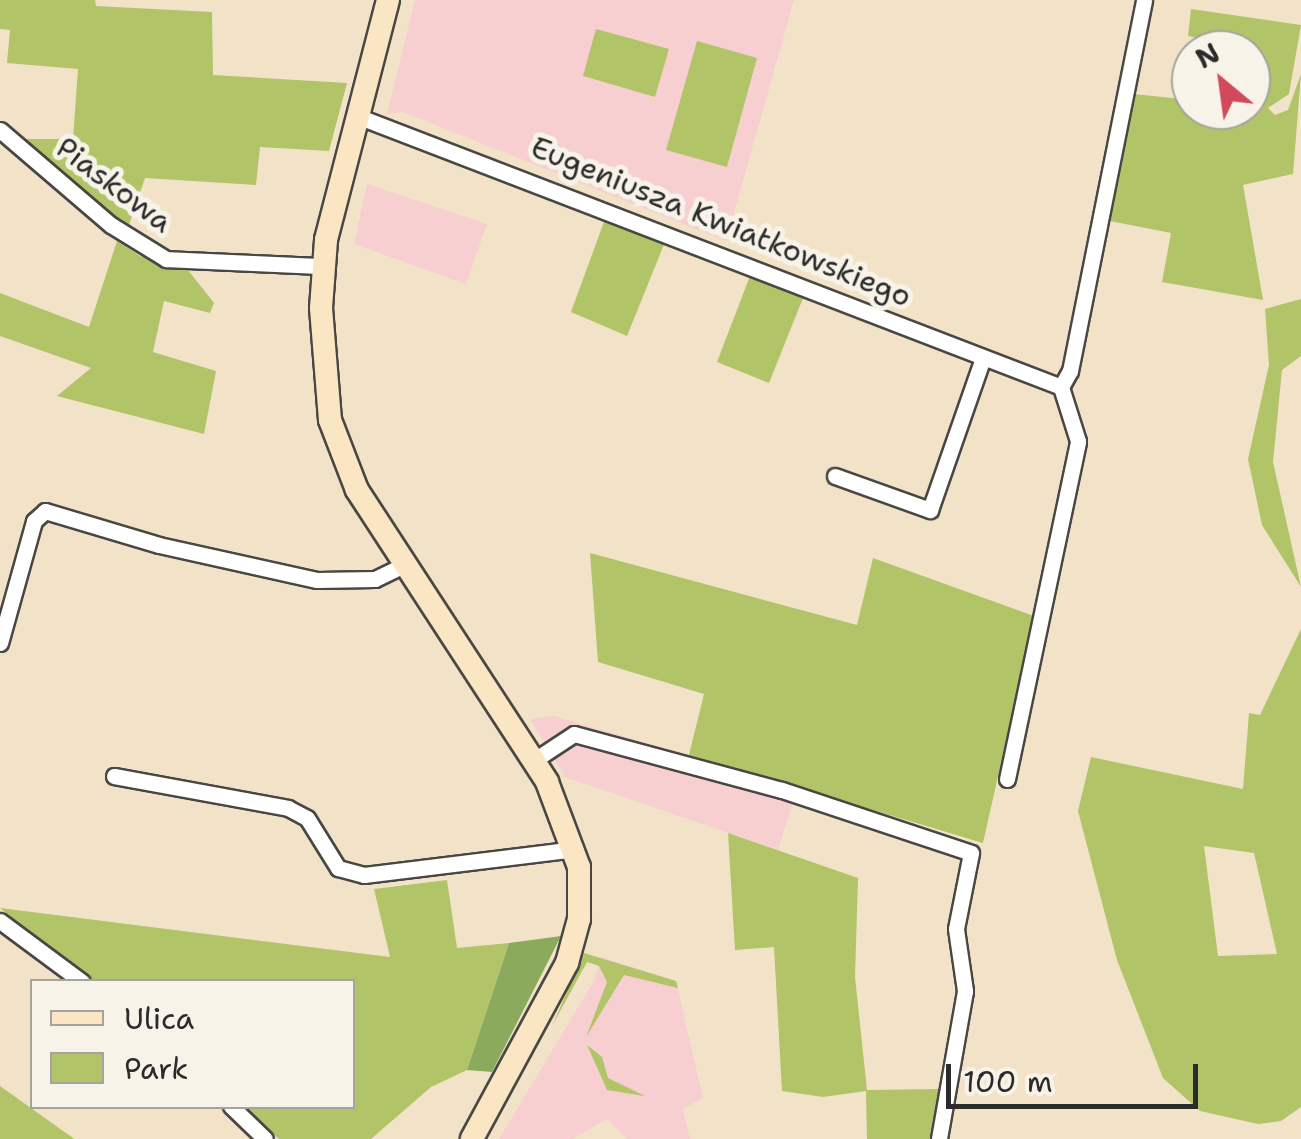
<!DOCTYPE html>
<style>
body{margin:0}
#map{position:relative;width:1301px;height:1139px;overflow:hidden;background:#f2e3c8;font-family:"Shantell Sans",sans-serif}
div>[style]{position:absolute}
.built>*{inset:0;background:#f7cfd0}
.green>*{inset:0;background:#b1c467}
.forest>*{inset:0;background:#8caa5c}
.roads{filter:drop-shadow(2px 0 #494743) drop-shadow(-2px 0 #494743) drop-shadow(0 2px #494743) drop-shadow(0 -2px #494743)}
.street>*{height:15px;margin:-7.5px;padding:0 7.5px;transform-origin:7.5px;border-radius:7.5px;background:#fff}
.secondary>*{height:22px;margin:-11px;padding:0 11px;transform-origin:11px;border-radius:11px;background:#fbe6c4}
span{translate:-50% -50%;white-space:nowrap;text-align:center;line-height:1.15;-webkit-text-stroke:10px #f7f3e8;paint-order:stroke}
.street-label{font-size:30px;color:#2b2b2b}
.legend{position:absolute;left:30px;top:979px;width:325px;height:130px;box-sizing:border-box;background:#f7f3e8;border:2px solid #a5a39c;margin:0;padding:12px 18px;list-style:none;font-size:30px;color:#2b2b2b}
.legend li{display:flex;align-items:center;gap:20px;height:50px}
.legend b{width:50px;border:2px solid #a5a39c}
.north{position:absolute;left:1171px;top:30px;width:100px;height:100px;box-sizing:border-box;background:#f7f3e8;border:2px solid #a5a39c;border-radius:50%;rotate:331deg;font-size:28px;font-weight:700;line-height:40px;text-align:center;color:#2b2b2b}
.north::after{content:'';display:block;margin:auto;width:35px;height:45px;background:#d1495b;clip-path:polygon(50% 0,100% 100%,50% 72%,0 100%)}
.scale{position:absolute;left:946px;top:1064px;width:252px;height:45px;box-sizing:border-box;border:5px solid #2b2b2b;border-top:0;padding-left:12px;font-size:30px;line-height:35px;white-space:nowrap;color:#2b2b2b;-webkit-text-stroke:8px #f7f3e8;paint-order:stroke}
</style>
<div id="map">
<div class="built">
<i style="clip-path:polygon(415px 0,794px 0,726px 241px,403px 112px,387px 114px)"></i>
<i style="clip-path:polygon(367px 184px,487px 224px,466px 284px,354px 244px)"></i>
<i style="clip-path:polygon(554px 716px,798px 787px,778px 850px,565px 777px,530px 719px)"></i>
<i style="clip-path:polygon(601px 957px,676px 981px,703px 1098px,683px 1109px,690px 1139px,627px 1139px,607px 1119px,573px 1139px,499px 1139px,595px 979px)"></i>
</div>
<div class="green">
<i style="clip-path:polygon(0 0,95px 0,96px 6px,212px 12px,213px 75px,347px 83px,329px 151px,260px 147px,256px 185px,145px 178px,127px 231px,19px 139px,73px 139px,78px 69px,7px 63px,10px 30px,0 29px)"></i>
<i style="clip-path:polygon(1191px 9px,1301px 25px,1289px 94px,1268px 108px,1275px 115px,1288px 110px,1301px 74px,1293px 174px,1243px 185px,1263px 300px,1162px 282px,1171px 233px,1105px 220px,1134px 94px,1191px 100px,1191px 110px,1251px 110px,1251px 50px,1188px 36px)"></i>
<i style="clip-path:polygon(596px 29px,669px 49px,655px 97px,583px 76px)"></i>
<i style="clip-path:polygon(697px 41px,757px 58px,727px 167px,666px 150px)"></i>
<i style="clip-path:polygon(605px 219px,665px 242px,627px 336px,571px 312px)"></i>
<i style="clip-path:polygon(117px 241px,140px 256px,184px 265px,214px 303px,210px 313px,164px 301px,153px 352px,216px 371px,204px 434px,57px 396px,91px 368px,0 336px,0 293px,89px 327px)"></i>
<i style="clip-path:polygon(750px 276px,803px 298px,769px 383px,717px 362px)"></i>
<i style="clip-path:polygon(1301px 299px,1301px 356px,1282px 370px,1273px 462px,1301px 587px,1262px 525px,1248px 459px,1269px 365px,1265px 309px)"></i>
<i style="clip-path:polygon(590px 553px,857px 625px,873px 558px,1034px 616px,983px 843px,689px 755px,704px 694px,598px 662px)"></i>
<i style="clip-path:polygon(evenodd,1301px 629px,1301px 1107px,1281px 1121px,1258px 1124px,1200px 1111px,1163px 1078px,1117px 960px,1078px 811px,1091px 757px,1243px 789px,1249px 713px,1260px 715px,1301px 629px,1204px 846px,1254px 853px,1277px 954px,1218px 956px,1204px 846px)"></i>
<i style="clip-path:polygon(728px 833px,858px 878px,855px 977px,867px 1090px,939px 1089px,930px 1139px,867px 1139px,866px 1091px,823px 1097px,782px 1091px,774px 947px,735px 950px)"></i>
<i style="clip-path:polygon(447px 880px,457px 948px,509px 943px,467px 1070px,431px 1087px,371px 1139px,279px 1139px,242px 1107px,352px 1106px,352px 982px,91px 981px,0 908px,390px 957px,374px 889px)"></i>
<i style="clip-path:polygon(584px 953px,676px 981px,678px 988px,624px 975px,586px 1037px,607px 982px,599px 966px,587px 962px,552px 1026px)"></i>
<i style="clip-path:polygon(587px 1045px,602px 1057px,608px 1078px,645px 1096px,607px 1090px)"></i>
<i style="clip-path:polygon(0 1086px,73px 1138px,74px 1139px,0 1139px)"></i>
</div>
<div class="forest">
<i style="clip-path:polygon(561px 936px,492px 1072px,467px 1070px,509px 943px)"></i>
</div>
<div class="roads">
<div class="street">
<i style="left:357px;top:116px;width:754px;rotate:21.05deg"></i>
<i style="left:0;top:130px;width:146px;rotate:40.6deg"></i>
<i style="left:111px;top:225px;width:65px;rotate:31.7deg"></i>
<i style="left:166px;top:259px;width:157px;rotate:2.6deg"></i>
<i style="left:1061px;top:387px;width:18px;rotate:-61deg"></i>
<i style="left:1070px;top:371px;width:378px;rotate:-78.7deg"></i>
<i style="left:835px;top:476px;width:101px;rotate:19.7deg"></i>
<i style="left:930px;top:510px;width:161px;rotate:-70.8deg"></i>
<i style="left:0;top:643px;width:127px;rotate:-74.4deg"></i>
<i style="left:34px;top:521px;width:15px;rotate:-42deg"></i>
<i style="left:45px;top:511px;width:119px;rotate:16.6deg"></i>
<i style="left:159px;top:545px;width:162px;rotate:12.5deg"></i>
<i style="left:317px;top:580px;width:58px;rotate:-1deg"></i>
<i style="left:375px;top:579px;width:32px;rotate:-26deg"></i>
<i style="left:533px;top:761px;width:49px;rotate:-33.4deg"></i>
<i style="left:574px;top:734px;width:215px;rotate:15.1deg"></i>
<i style="left:782px;top:790px;width:199px;rotate:18.4deg"></i>
<i style="left:971px;top:853px;width:77px;rotate:101.2deg"></i>
<i style="left:956px;top:929px;width:63px;rotate:81.7deg"></i>
<i style="left:965px;top:991px;width:150px;rotate:100deg"></i>
<i style="left:114px;top:776px;width:177px;rotate:10.4deg"></i>
<i style="left:288px;top:808px;width:21px;rotate:28deg"></i>
<i style="left:307px;top:818px;width:59px;rotate:58.2deg"></i>
<i style="left:338px;top:868px;width:27px;rotate:15deg"></i>
<i style="left:364px;top:875px;width:213px;rotate:-7deg"></i>
<i style="left:1007px;top:779px;width:345px;rotate:-78.1deg"></i>
<i style="left:1078px;top:441px;width:57px;rotate:-107.5deg"></i>
<i style="left:0;top:921px;width:102px;rotate:36.6deg"></i>
<i style="left:231px;top:1106px;width:47px;rotate:44.1deg"></i>
</div>
<div class="secondary">
<i style="left:388px;top:0;width:248px;rotate:104.5deg"></i>
<i style="left:326px;top:240px;width:68px;rotate:94.2deg"></i>
<i style="left:321px;top:308px;width:112px;rotate:85.4deg"></i>
<i style="left:330px;top:420px;width:75px;rotate:68.9deg"></i>
<i style="left:357px;top:490px;width:348px;rotate:56.9deg"></i>
<i style="left:547px;top:782px;width:91px;rotate:69.4deg"></i>
<i style="left:579px;top:867px;width:52px;rotate:90deg"></i>
<i style="left:579px;top:919px;width:46px;rotate:105.3deg"></i>
<i style="left:567px;top:963px;width:200px;rotate:118.4deg"></i>
</div>
</div>
<div class="street-label">
<span style="left:114px;top:185px;rotate:37deg">Piaskowa</span>
<span style="left:721px;top:222px;rotate:22deg">Eugeniusza Kwiatkowskiego</span>
</div>
<ul class="legend">
<li><b style="height:12px;background:#fbe6c4"></b>Ulica</li>
<li><b style="height:28px;background:#b1c467"></b>Park</li>
</ul>
<div class="north">N</div>
<div class="scale">100 m</div>
</div>
